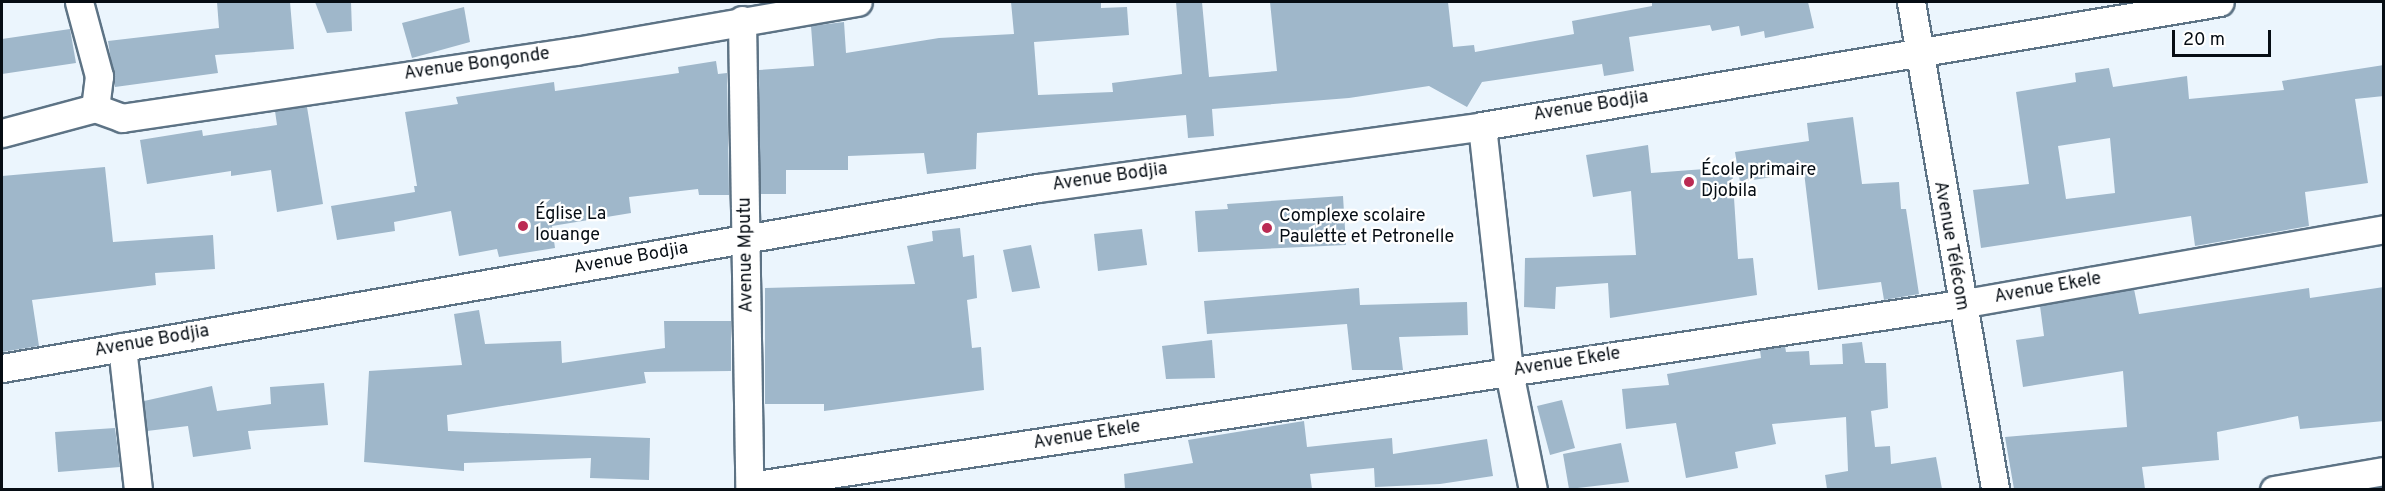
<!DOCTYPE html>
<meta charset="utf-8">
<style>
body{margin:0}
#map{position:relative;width:2385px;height:491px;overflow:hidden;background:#ebf5fd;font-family:Overpass,sans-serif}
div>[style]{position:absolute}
.building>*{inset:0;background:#9fb7ca}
.roads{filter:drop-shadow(2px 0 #5d7385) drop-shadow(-2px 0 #5d7385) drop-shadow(0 2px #5d7385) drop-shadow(0 -2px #5d7385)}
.street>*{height:27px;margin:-13.5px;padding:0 13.5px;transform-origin:13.5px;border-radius:13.5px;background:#fff}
.dots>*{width:16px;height:16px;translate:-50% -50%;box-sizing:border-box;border:3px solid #fff;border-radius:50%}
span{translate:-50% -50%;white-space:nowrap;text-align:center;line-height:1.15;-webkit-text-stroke:4.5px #fff;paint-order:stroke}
.street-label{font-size:18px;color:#060d14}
.poi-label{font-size:18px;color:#060d14}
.left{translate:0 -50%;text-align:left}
.frame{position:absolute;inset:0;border:3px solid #060d14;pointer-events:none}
.scale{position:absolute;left:2172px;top:30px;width:99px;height:27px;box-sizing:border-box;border:3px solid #060d14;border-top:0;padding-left:8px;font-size:18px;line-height:21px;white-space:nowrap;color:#060d14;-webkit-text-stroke:4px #fff;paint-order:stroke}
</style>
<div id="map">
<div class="building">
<i style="clip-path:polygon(217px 2px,290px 2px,294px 49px,215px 55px,218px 73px,115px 87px,108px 41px,219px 28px)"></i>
<i style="clip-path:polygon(315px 2px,351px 2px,352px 31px,327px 33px)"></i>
<i style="clip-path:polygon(1011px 2px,1101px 2px,1101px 8px,1127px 7px,1129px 35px,1034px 42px,1038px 95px,1113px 92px,1112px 83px,1182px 74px,1176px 2px,1202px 2px,1209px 77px,1277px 71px,1270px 2px,1448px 2px,1453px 47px,1474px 45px,1475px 52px,1574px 34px,1572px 21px,1652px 6px,1652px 2px,1808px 2px,1814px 28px,1765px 38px,1764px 31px,1741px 36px,1739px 26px,1712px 31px,1710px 25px,1629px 37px,1634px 71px,1604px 76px,1602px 64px,1482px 82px,1467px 107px,1429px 86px,1349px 98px,1212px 109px,1214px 136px,1188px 138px,1186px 115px,977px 133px,976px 169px,927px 174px,924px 153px,848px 156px,848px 170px,786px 170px,786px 194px,760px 194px,759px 70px,814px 66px,811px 26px,844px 22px,846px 53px,939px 38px,1014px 34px)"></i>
<i style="clip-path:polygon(464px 7px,470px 42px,412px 58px,402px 23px)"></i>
<i style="clip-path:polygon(70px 29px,76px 63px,2px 74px,2px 39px)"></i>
<i style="clip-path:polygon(716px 61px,718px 74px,727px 73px,729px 195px,699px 195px,698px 189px,629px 197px,631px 213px,552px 226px,555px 248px,499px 257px,497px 249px,459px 256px,451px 211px,394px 222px,395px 231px,337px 240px,331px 206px,415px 192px,414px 186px,417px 186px,405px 112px,458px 104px,456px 97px,554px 82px,555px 91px,679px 73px,678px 67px)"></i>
<i style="clip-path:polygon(evenodd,2384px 65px,2384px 96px,2355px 99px,2368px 183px,2305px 192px,2309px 226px,2195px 246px,2191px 216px,1981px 248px,1973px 190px,2029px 184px,2016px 92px,2076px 82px,2075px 73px,2109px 68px,2113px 87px,2187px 76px,2189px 99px,2284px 90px,2282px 81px,2384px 65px,2110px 138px,2115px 193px,2066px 199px,2058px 146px,2110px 138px)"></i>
<i style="clip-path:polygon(307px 107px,323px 204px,277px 212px,271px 170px,231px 176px,231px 171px,147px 184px,140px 140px,202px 130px,203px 136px,277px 125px,275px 111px)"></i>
<i style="clip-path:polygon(1853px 117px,1862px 184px,1899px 182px,1901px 209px,1906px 209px,1919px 294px,1884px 300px,1881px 282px,1818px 290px,1804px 172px,1740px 182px,1735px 152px,1809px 141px,1807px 123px)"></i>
<i style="clip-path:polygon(1648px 145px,1651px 173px,1732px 167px,1738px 259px,1753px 258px,1757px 295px,1610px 318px,1608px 283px,1556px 287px,1555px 309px,1524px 307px,1525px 258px,1636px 255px,1631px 191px,1593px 197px,1586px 155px)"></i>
<i style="clip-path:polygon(105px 167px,113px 242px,213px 235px,215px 269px,155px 273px,156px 285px,32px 300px,39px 346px,2px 352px,2px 176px)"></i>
<i style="clip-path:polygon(1343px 196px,1346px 245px,1198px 252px,1195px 211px,1228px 209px,1227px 204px)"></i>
<i style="clip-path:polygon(960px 228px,963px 257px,974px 255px,977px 298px,967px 300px,972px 348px,981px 347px,984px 390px,824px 411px,824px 404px,765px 404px,765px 288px,915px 284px,907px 246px,933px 241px,932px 231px)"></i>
<i style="clip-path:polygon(1142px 229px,1147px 265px,1098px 271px,1094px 234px)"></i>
<i style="clip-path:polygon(1031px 245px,1040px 288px,1012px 292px,1003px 250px)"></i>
<i style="clip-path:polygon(2384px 287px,2384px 421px,2300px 429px,2298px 416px,2217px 432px,2219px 460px,2142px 467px,2145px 489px,2014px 489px,2005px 437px,2127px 427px,2123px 371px,2023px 387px,2016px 340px,2044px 336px,2040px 306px,2134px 289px,2139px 314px,2309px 288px,2310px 298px)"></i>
<i style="clip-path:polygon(1359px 288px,1360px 305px,1467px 302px,1468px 335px,1399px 337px,1403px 370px,1352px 370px,1347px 324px,1207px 334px,1204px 301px)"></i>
<i style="clip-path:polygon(479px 310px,485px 344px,561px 341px,562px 363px,665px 348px,664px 321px,731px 321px,731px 371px,644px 372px,646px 383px,447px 415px,448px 431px,650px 438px,649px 480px,590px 478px,591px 458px,464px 463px,464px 471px,364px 462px,369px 371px,462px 365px,454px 314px)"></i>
<i style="clip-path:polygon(1212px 340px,1215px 378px,1166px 379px,1162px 346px)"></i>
<i style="clip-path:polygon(1862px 342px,1865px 363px,1886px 363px,1888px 408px,1871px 411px,1875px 447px,1890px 446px,1891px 464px,1936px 457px,1942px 489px,1827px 489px,1825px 475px,1848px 471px,1846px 417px,1772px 424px,1776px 444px,1735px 452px,1738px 468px,1686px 478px,1676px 423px,1626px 429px,1622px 389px,1669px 385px,1667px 374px,1761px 358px,1760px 350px,1785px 346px,1786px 352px,1809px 351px,1810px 365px,1843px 364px,1842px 344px)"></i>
<i style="clip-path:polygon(324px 383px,328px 425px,248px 431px,251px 449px,193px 457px,188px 426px,147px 431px,144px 401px,212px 386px,217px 411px,271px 404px,270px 387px)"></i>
<i style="clip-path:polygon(1562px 400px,1575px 448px,1550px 455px,1537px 406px)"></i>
<i style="clip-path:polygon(1304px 421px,1307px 447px,1392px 438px,1393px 454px,1487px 439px,1493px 476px,1440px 484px,1375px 487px,1374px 468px,1310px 474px,1312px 489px,1125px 489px,1124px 474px,1193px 463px,1188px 440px)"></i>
<i style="clip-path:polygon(115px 428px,120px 467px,58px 472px,55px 432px)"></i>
<i style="clip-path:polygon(1621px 443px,1629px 482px,1569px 489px,1563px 454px)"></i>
</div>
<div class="roads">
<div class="street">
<i style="left:79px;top:2px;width:77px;rotate:74.9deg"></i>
<i style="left:99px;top:76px;width:32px;rotate:97deg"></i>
<i style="left:1911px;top:2px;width:495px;rotate:80.2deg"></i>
<i style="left:742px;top:20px;width:470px;rotate:89.1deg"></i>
<i style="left:95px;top:108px;width:29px;rotate:20deg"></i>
<i style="left:122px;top:118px;width:459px;rotate:-8.4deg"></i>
<i style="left:576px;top:51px;width:286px;rotate:-9.9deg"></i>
<i style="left:1482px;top:126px;width:247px;rotate:83.7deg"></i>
<i style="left:1509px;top:372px;width:120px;rotate:78.5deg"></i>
<i style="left:2px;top:133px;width:96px;rotate:-15deg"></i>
<i style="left:122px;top:347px;width:144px;rotate:83.6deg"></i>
<i style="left:2px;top:368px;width:1052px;rotate:-9.86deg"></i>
<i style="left:1038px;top:188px;width:448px;rotate:-7.9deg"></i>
<i style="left:1482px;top:126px;width:748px;rotate:-9.54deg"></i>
<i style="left:750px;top:486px;width:1224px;rotate:-8.55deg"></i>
<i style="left:1960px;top:304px;width:431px;rotate:-10deg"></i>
<i style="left:2274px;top:490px;width:112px;rotate:-9.8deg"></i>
</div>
</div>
<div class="dots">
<i style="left:1689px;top:182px;background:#bb2b53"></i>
<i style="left:523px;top:226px;background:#bb2b53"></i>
<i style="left:1267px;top:228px;background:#bb2b53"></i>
</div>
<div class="street-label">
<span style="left:477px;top:65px;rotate:-8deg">Avenue Bongonde</span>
<span style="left:1591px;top:107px;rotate:-9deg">Avenue Bodjia</span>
<span style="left:1110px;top:178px;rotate:-8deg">Avenue Bodjia</span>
<span style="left:1950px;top:246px;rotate:80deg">Avenue Télécom</span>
<span style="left:747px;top:255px;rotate:-91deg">Avenue Mputu</span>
<span style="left:631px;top:259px;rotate:-10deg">Avenue Bodjia</span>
<span style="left:2048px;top:289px;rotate:-10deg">Avenue Ekele</span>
<span style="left:152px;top:342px;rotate:-10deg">Avenue Bodjia</span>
<span style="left:1567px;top:363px;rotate:-9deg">Avenue Ekele</span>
<span style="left:1087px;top:436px;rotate:-9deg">Avenue Ekele</span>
</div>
<div class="poi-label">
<span class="left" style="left:1701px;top:182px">École primaire<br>Djobila</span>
<span class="left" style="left:535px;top:226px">Église La<br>louange</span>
<span class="left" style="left:1279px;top:228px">Complexe scolaire<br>Paulette et Petronelle</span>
</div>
<div class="frame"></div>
<div class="scale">20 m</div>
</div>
